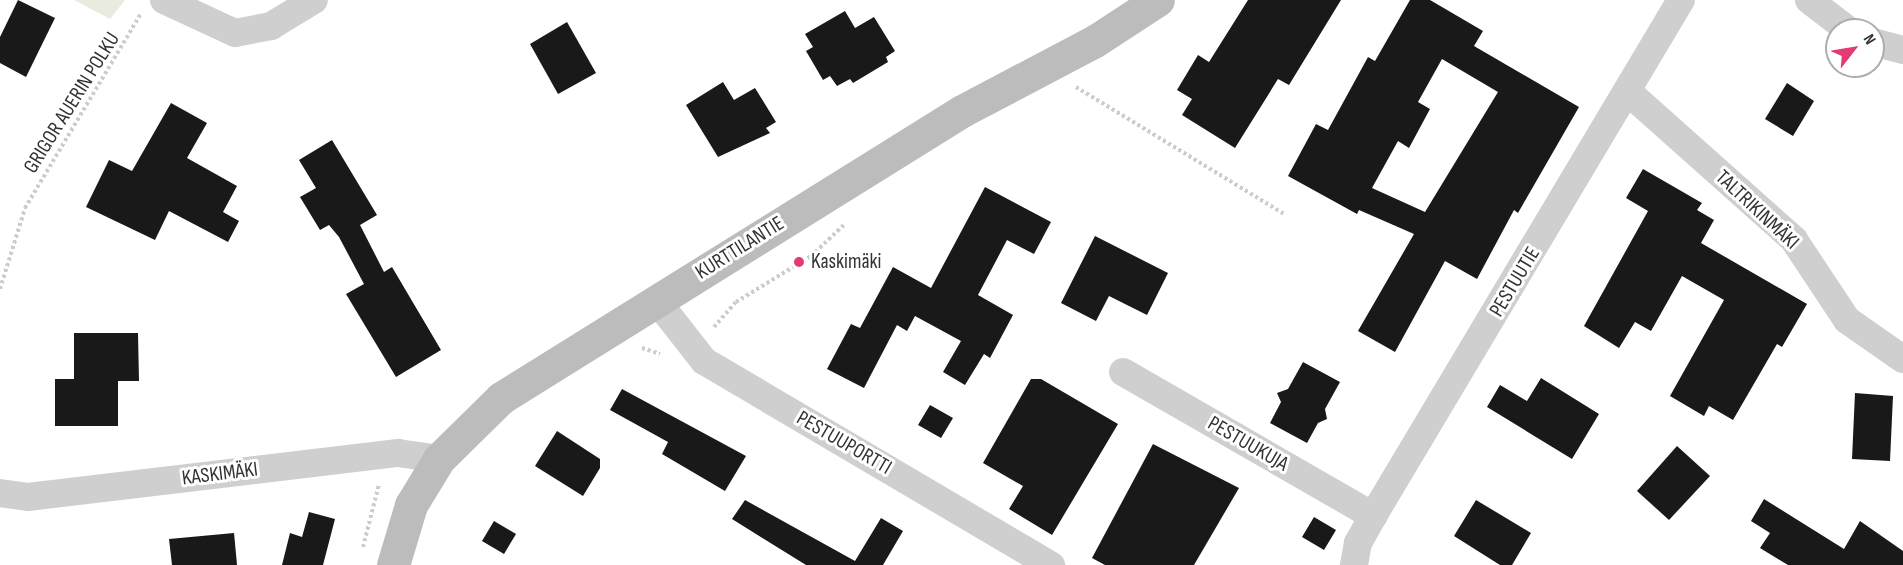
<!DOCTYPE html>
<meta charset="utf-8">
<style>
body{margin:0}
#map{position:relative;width:1903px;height:565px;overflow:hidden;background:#fff;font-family:"Sofia Sans Condensed",sans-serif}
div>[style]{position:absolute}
.green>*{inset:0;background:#e8ebde}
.building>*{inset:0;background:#191919}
.path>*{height:4px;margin-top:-2px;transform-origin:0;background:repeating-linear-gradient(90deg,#ccc 0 3px,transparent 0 6px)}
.street>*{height:28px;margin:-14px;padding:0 14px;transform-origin:14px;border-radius:14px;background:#cfcfcf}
.secondary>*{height:33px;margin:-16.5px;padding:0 16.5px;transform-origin:16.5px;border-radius:16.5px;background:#bcbcbc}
.dots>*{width:16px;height:16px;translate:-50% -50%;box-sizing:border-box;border:3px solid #fff;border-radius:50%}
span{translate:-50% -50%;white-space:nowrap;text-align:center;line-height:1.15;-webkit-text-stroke:6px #fff;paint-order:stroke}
.street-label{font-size:21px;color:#323232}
.poi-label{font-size:21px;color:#323232}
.left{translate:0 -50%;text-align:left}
.north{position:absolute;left:1825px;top:18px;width:60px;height:60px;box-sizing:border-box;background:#fff;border:2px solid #adadad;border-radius:50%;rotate:59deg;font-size:16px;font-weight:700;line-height:24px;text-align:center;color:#323232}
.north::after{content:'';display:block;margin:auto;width:21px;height:27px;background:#e23c73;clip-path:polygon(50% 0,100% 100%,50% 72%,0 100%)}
</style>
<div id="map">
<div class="green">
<i style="clip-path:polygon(74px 0,125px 0,110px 19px)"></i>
</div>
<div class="building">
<i style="clip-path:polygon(18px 0,55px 18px,26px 77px,0 63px,0 37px)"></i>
<i style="clip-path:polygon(1248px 0,1341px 0,1289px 85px,1278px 79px,1235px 148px,1182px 115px,1192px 99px,1177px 90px,1198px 55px,1209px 62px)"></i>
<i style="clip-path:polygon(evenodd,1410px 0,1430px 0,1483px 31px,1474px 46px,1579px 107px,1518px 213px,1514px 210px,1477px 279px,1445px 261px,1395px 352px,1358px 331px,1414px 234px,1359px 210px,1357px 214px,1288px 176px,1316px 124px,1328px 130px,1368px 57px,1375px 61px,1410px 0,1442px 59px,1498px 92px,1425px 212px,1372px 188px,1398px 141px,1409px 148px,1430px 109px,1418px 102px,1442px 59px)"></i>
<i style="clip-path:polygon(845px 11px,855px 28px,874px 17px,895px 51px,886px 57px,888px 62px,853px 83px,850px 79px,837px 86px,830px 76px,823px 80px,806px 51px,813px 47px,805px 34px)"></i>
<i style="clip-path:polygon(567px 22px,596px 73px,558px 94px,530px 44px)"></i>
<i style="clip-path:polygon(723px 82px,734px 100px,755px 88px,776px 122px,766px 128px,770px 133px,718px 157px,686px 105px)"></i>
<i style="clip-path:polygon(1787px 83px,1814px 101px,1793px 136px,1765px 119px)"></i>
<i style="clip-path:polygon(171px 103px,207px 123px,187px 158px,237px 186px,223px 212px,239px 221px,228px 242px,169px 211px,155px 240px,86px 207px,109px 160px,132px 171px)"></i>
<i style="clip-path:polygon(332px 140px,377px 215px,360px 225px,384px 272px,392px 267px,441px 350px,396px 377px,346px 294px,364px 284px,339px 237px,329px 225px,320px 230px,300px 197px,316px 188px,299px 160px)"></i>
<i style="clip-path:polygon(1643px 169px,1702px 203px,1697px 210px,1714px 220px,1701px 243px,1807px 304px,1782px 347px,1777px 344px,1733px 420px,1709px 406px,1704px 416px,1670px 396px,1724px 300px,1682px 276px,1651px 331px,1635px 322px,1619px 348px,1584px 326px,1648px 211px,1626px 198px)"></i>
<i style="clip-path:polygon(985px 187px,1051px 222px,1034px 254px,1007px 240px,978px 295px,1013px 315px,990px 358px,984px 354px,965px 385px,943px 372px,961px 341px,915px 316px,907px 331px,897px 325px,864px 388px,827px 369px,851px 324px,860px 328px,893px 267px,931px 288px)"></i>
<i style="clip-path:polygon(1095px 236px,1168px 273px,1147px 315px,1109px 296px,1096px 321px,1061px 303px)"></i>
<i style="clip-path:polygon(74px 333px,138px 333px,139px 381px,118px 381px,118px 426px,55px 426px,55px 379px,74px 379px)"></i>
<i style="clip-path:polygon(1303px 362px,1340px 382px,1325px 409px,1327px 419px,1318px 423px,1307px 443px,1270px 423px,1281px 402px,1277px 393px,1288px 389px)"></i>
<i style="clip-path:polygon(1541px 378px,1599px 414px,1572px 459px,1487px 407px,1500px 385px,1527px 401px)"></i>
<i style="clip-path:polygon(1031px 379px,1041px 379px,1118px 424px,1052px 535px,1009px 509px,1023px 486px,983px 463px)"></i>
<i style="clip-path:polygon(622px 389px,746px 456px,725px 491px,662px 454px,668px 442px,610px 410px)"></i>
<i style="clip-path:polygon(1855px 393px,1893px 396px,1890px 461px,1852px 459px)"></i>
<i style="clip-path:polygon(930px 405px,953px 418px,941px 438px,918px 425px)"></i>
<i style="clip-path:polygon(557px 431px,600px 459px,600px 468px,583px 496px,535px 466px)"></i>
<i style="clip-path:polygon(1153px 444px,1239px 488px,1194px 565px,1105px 565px,1092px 558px)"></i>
<i style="clip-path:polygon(1677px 446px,1710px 476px,1669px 520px,1637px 491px)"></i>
<i style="clip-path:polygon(1764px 499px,1844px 549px,1860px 521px,1903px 551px,1903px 565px,1788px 565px,1760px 548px,1770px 533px,1751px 521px)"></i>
<i style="clip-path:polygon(745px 500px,855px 561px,881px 518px,903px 531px,883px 565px,806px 565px,732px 519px)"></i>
<i style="clip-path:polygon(1476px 500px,1531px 533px,1512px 565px,1500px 565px,1454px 536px)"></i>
<i style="clip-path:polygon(309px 512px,335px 519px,323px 565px,282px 565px,290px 533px,302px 537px)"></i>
<i style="clip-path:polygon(1314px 517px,1336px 530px,1324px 550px,1302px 537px)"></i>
<i style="clip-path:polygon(494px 521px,516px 534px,504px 554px,482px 541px)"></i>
<i style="clip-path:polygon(234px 533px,237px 565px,172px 565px,169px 539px)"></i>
</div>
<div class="path">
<i style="left:1076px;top:87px;width:246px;rotate:31.4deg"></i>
<i style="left:0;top:289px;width:85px;rotate:-72.8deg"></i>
<i style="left:25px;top:208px;width:225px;rotate:-59.2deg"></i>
<i style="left:714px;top:327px;width:33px;rotate:-49deg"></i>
<i style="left:736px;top:302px;width:88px;rotate:-31.5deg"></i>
<i style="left:811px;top:256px;width:47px;rotate:-43.3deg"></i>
<i style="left:642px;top:348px;width:19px;rotate:18deg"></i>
<i style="left:363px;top:547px;width:65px;rotate:-75.7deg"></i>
</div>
<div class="street">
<i style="left:164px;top:0;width:78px;rotate:24.9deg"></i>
<i style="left:235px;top:33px;width:37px;rotate:-11deg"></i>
<i style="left:271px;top:26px;width:50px;rotate:-31.2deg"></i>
<i style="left:1809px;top:0;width:49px;rotate:37.6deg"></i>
<i style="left:1873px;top:42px;width:31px;rotate:15deg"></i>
<i style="left:1627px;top:91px;width:224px;rotate:41.7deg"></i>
<i style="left:1794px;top:240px;width:96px;rotate:56.5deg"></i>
<i style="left:1847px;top:320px;width:68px;rotate:34.9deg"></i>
<i style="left:657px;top:301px;width:76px;rotate:51.9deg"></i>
<i style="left:704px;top:361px;width:403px;rotate:30.5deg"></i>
<i style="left:1123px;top:372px;width:289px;rotate:29.9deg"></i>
<i style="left:0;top:493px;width:28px;rotate:8deg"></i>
<i style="left:28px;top:497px;width:373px;rotate:-6.8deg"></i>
<i style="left:398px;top:453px;width:41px;rotate:8.3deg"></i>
<i style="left:1354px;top:565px;width:22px;rotate:-80deg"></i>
<i style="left:1358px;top:543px;width:31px;rotate:-61deg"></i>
<i style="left:1373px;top:516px;width:601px;rotate:-59.17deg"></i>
</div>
<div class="secondary">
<i style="left:393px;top:565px;width:63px;rotate:-73.3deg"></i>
<i style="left:411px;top:505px;width:54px;rotate:-58.7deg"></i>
<i style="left:439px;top:459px;width:87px;rotate:-44.5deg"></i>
<i style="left:501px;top:398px;width:543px;rotate:-31.9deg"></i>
<i style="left:962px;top:111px;width:150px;rotate:-27.8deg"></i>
<i style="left:1095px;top:41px;width:75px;rotate:-33.1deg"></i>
</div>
<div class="dots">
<i style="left:799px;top:262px;background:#e23c73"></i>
</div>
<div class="street-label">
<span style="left:72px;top:103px;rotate:-58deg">GRIGOR AUERIN POLKU</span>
<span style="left:1757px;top:210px;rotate:43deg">TALTRIKINMÄKI</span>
<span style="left:740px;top:248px;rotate:-32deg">KURTTILANTIE</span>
<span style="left:1515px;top:282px;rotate:-59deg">PESTUUTIE</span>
<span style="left:844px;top:443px;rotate:30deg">PESTUUPORTTI</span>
<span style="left:1248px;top:444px;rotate:30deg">PESTUUKUJA</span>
<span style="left:220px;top:474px;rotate:-7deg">KASKIMÄKI</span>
</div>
<div class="poi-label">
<span class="left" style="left:811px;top:262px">Kaskimäki</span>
</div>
<div class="north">N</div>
</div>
